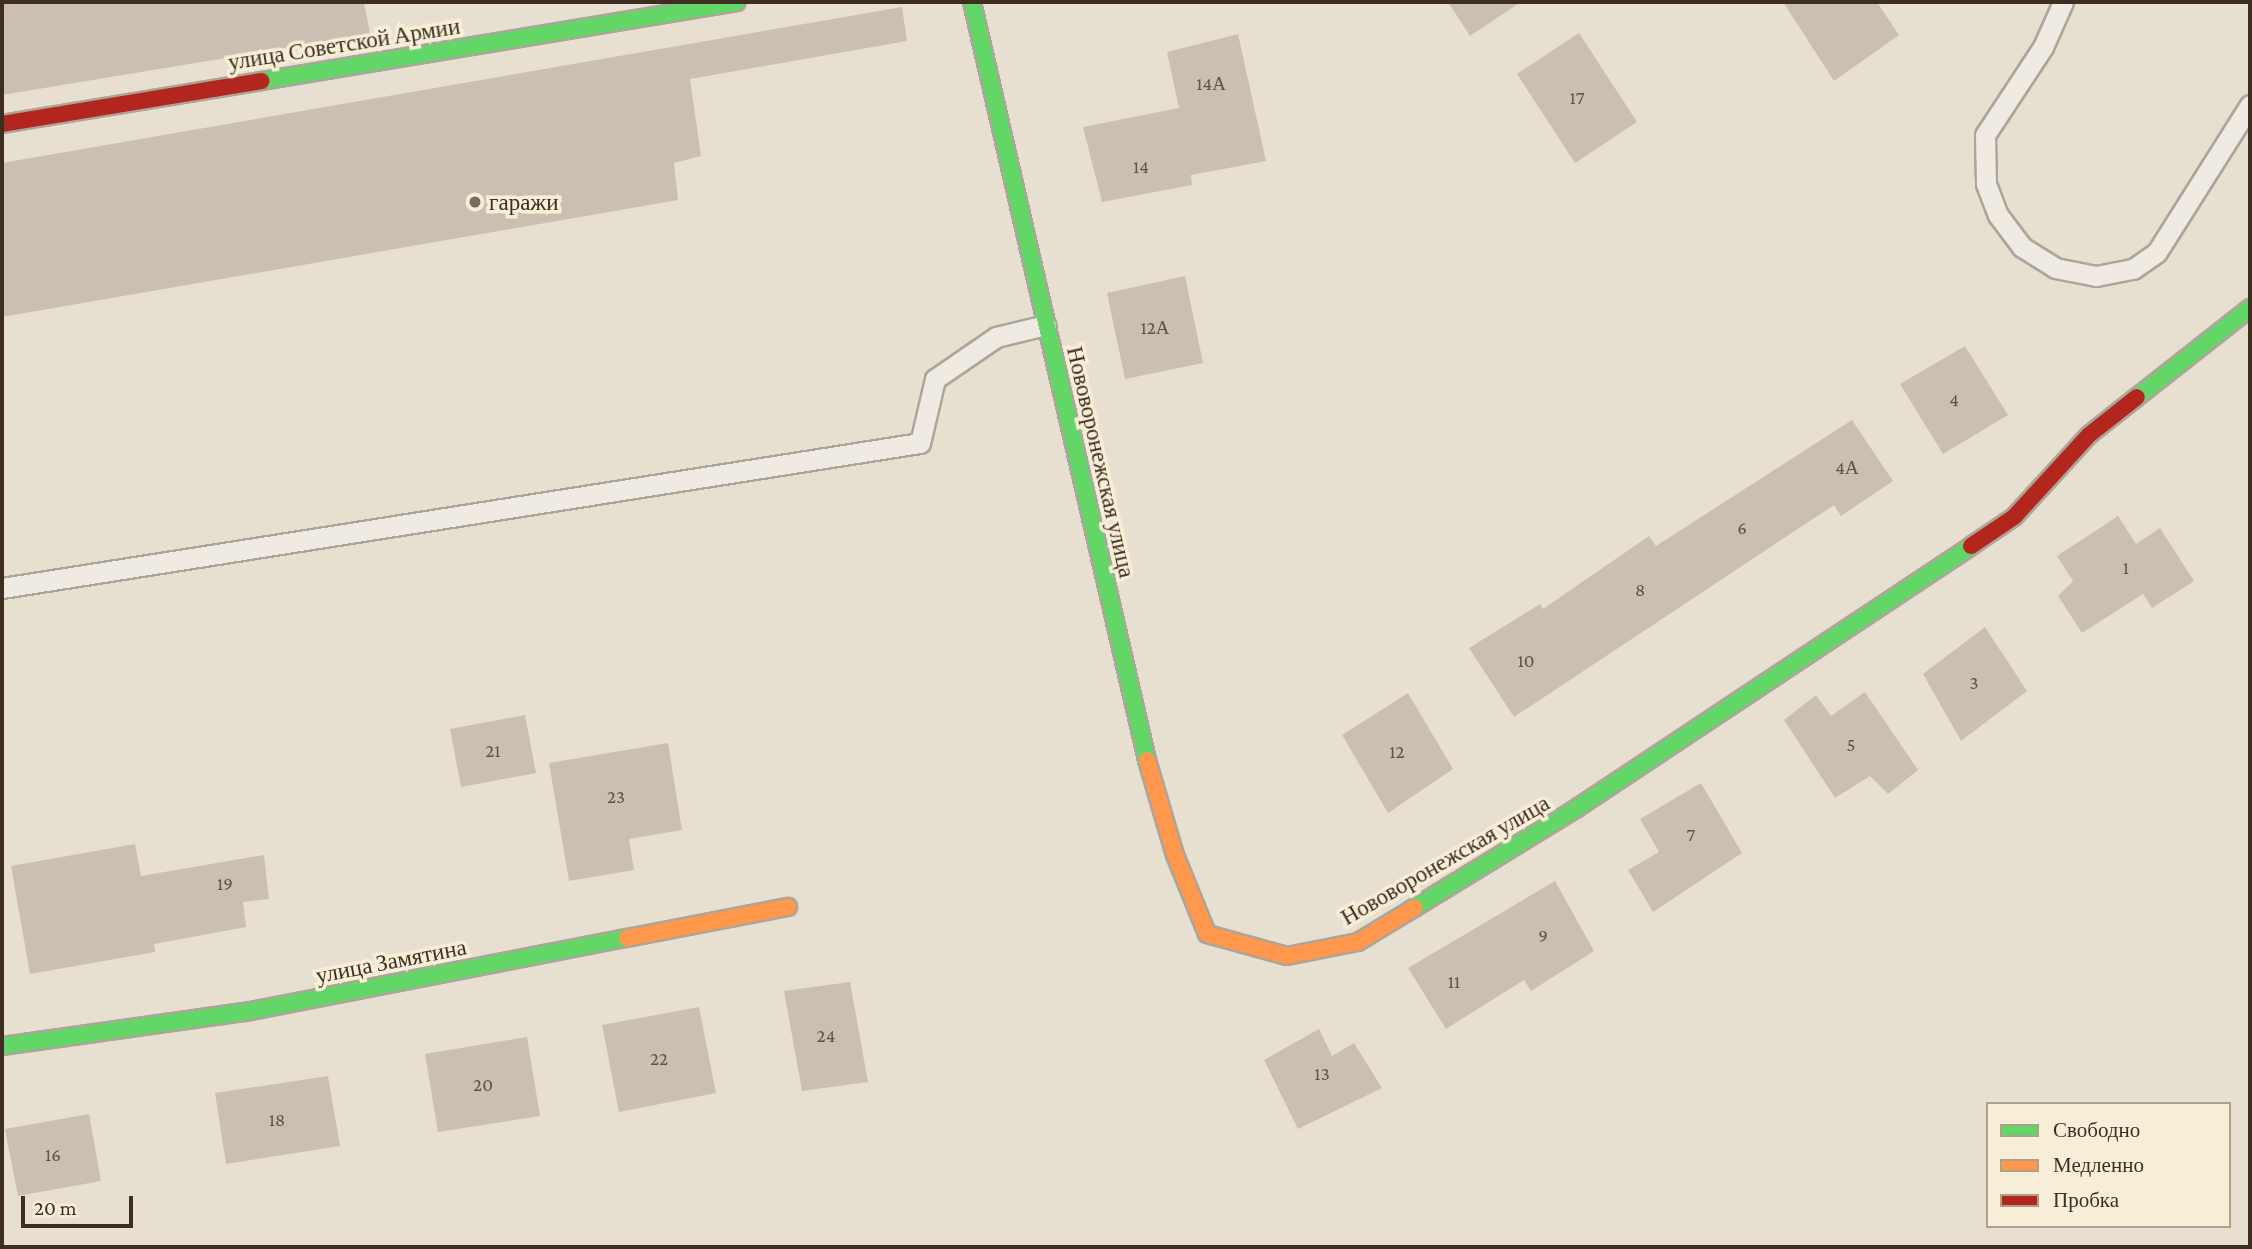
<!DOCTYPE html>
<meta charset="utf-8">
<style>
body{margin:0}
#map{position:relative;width:2252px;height:1249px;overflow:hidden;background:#e7e0d1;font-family:"Crimson Pro",serif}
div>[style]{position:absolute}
.building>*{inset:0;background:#cbbfb2}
.roads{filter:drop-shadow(2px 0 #ada599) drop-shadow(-2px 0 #ada599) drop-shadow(0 2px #ada599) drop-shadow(0 -2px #ada599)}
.lane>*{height:19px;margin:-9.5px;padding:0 9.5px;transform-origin:9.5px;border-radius:9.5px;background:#efebe3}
.fast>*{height:16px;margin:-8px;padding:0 8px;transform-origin:8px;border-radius:8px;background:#63d668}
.slow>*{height:16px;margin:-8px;padding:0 8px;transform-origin:8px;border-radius:8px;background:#ff974d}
.jam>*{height:16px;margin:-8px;padding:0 8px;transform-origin:8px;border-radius:8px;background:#b3261e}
.dots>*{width:19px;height:19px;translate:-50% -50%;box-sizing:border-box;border:4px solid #f7eed8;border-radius:50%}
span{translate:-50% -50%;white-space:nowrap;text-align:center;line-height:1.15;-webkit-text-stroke:7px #f7eed8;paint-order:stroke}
.number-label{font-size:19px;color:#605244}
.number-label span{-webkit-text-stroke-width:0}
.street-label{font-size:23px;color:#3d2e20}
.poi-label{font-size:23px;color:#3d2e20}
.left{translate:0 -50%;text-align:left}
.frame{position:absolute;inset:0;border:4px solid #3d2e20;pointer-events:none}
.legend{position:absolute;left:1986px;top:1102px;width:245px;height:126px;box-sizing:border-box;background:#f7eed8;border:2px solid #ada18e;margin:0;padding:9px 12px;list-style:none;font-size:21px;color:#3d2e20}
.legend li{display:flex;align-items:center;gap:14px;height:35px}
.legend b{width:35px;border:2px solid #ada18e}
.scale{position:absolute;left:21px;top:1196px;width:112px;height:32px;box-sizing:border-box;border:4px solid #3d2e20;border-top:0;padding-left:9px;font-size:21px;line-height:24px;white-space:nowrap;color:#3d2e20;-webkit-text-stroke:5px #f7eed8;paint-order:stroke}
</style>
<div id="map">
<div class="building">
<i style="clip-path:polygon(2px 2px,364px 2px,370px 34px,2px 95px)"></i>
<i style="clip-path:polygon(1448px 2px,1521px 2px,1470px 36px)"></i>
<i style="clip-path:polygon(1783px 2px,1877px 2px,1899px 35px,1834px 81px)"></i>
<i style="clip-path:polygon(902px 7px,907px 41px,690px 79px,701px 156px,674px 163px,678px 200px,2px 317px,2px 163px)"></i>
<i style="clip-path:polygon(1579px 33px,1637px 122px,1575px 163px,1517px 74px)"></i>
<i style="clip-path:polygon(1238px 34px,1266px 161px,1191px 175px,1192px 185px,1102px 202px,1083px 127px,1179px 108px,1167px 52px)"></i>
<i style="clip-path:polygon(1185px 276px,1203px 363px,1125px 379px,1107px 293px)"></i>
<i style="clip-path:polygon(1965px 346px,2008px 415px,1943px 454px,1900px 384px)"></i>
<i style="clip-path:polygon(1852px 420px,1893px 481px,1841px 516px,1834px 505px,1514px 717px,1469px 648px,1540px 604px,1543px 609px,1649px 536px,1656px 546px)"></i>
<i style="clip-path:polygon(2118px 516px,2136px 544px,2160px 528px,2194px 581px,2152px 608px,2143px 594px,2082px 633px,2058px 596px,2073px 581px,2057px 556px)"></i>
<i style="clip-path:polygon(1985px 627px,2027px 691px,1961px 741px,1923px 674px)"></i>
<i style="clip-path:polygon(1865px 692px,1918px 770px,1888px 794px,1870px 776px,1835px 798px,1784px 720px,1816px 695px,1831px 716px)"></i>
<i style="clip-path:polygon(1408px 693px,1453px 769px,1388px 813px,1342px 735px)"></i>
<i style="clip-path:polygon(525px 715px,536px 773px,461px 787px,450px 729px)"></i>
<i style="clip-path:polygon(668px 743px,682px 830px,629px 839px,634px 870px,569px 881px,549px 763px)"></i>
<i style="clip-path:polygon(1701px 783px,1742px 853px,1653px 912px,1628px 870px,1659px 852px,1640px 819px)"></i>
<i style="clip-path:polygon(135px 844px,141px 876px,264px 855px,269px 899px,243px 902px,246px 927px,154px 944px,155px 952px,30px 974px,11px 866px)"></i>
<i style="clip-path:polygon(1555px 881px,1594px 951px,1531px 991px,1524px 980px,1446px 1029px,1408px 968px)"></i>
<i style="clip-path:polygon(850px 982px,868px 1082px,802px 1091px,784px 991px)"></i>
<i style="clip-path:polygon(699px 1007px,716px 1093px,619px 1112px,602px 1025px)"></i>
<i style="clip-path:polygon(1319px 1029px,1332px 1056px,1354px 1043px,1382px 1088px,1298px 1129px,1264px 1060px)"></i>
<i style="clip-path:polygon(527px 1037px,540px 1116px,438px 1132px,425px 1054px)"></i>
<i style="clip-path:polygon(328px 1076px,340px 1146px,226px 1164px,215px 1093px)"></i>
<i style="clip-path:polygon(89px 1114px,101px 1181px,18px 1196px,5px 1129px)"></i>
</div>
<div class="roads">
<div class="lane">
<i style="left:2063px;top:2px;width:49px;rotate:114deg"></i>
<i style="left:2043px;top:47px;width:105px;rotate:123.4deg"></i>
<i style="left:1985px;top:135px;width:49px;rotate:88.8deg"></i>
<i style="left:1986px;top:184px;width:33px;rotate:69deg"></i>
<i style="left:1998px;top:215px;width:40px;rotate:53deg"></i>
<i style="left:2022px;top:247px;width:39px;rotate:32deg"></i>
<i style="left:2055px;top:268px;width:42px;rotate:11deg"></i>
<i style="left:2096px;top:276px;width:38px;rotate:-11deg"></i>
<i style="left:2133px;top:269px;width:29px;rotate:-35deg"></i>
<i style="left:2157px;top:252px;width:174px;rotate:-57.7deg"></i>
<i style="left:2px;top:588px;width:929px;rotate:-8.98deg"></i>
<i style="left:920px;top:443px;width:66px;rotate:-76.8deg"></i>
<i style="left:935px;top:379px;width:74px;rotate:-34.5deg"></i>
<i style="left:996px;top:337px;width:51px;rotate:-13.5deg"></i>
</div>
<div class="fast">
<i style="left:972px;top:2px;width:778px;rotate:77deg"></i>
<i style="left:261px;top:81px;width:482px;rotate:-9.4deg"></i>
<i style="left:2137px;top:397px;width:144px;rotate:-38.2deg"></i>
<i style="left:1414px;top:908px;width:191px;rotate:-31.5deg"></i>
<i style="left:1577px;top:808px;width:473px;rotate:-33.6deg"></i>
<i style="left:2px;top:1046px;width:245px;rotate:-8deg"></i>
<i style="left:245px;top:1012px;width:389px;rotate:-11deg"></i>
</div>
<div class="slow">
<i style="left:1147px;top:760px;width:99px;rotate:73.6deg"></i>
<i style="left:1175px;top:855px;width:85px;rotate:67.9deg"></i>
<i style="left:1207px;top:934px;width:83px;rotate:15.4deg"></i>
<i style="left:1287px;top:956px;width:72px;rotate:-11.2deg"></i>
<i style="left:1358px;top:942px;width:66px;rotate:-31.3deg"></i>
<i style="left:627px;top:938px;width:164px;rotate:-10.9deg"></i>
</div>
<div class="jam">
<i style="left:2px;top:124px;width:263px;rotate:-9.4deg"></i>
<i style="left:1971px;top:546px;width:52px;rotate:-34deg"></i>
<i style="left:2014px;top:517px;width:111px;rotate:-47.6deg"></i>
<i style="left:2089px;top:435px;width:61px;rotate:-38.4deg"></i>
</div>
</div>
<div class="dots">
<i style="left:475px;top:202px;background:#786c5e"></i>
</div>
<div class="number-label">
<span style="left:1211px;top:84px">14А</span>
<span style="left:1577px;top:98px">17</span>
<span style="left:1141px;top:167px">14</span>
<span style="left:1155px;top:328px">12А</span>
<span style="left:1954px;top:400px">4</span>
<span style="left:1847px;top:468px">4А</span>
<span style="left:1742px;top:528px">6</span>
<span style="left:2126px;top:568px">1</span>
<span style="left:1640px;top:590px">8</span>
<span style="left:1526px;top:661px">10</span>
<span style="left:1974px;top:683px">3</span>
<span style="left:1851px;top:745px">5</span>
<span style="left:493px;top:751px">21</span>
<span style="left:1397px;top:752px">12</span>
<span style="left:616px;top:797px">23</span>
<span style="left:1691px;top:835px">7</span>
<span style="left:225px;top:884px">19</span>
<span style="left:1543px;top:936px">9</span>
<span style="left:1454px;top:982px">11</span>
<span style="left:826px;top:1036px">24</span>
<span style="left:659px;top:1059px">22</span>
<span style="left:1322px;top:1074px">13</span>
<span style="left:483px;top:1085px">20</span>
<span style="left:277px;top:1120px">18</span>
<span style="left:53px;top:1155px">16</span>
</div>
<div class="street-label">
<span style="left:344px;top:44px;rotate:-9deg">улица Советской Армии</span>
<span style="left:1101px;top:462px;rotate:77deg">Нововоронежская улица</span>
<span style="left:1445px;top:860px;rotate:-30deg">Нововоронежская улица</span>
<span style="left:391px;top:961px;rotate:-11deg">улица Замятина</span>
</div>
<div class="poi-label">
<span class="left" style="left:489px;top:202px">гаражи</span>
</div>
<div class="frame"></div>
<ul class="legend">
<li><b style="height:9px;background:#63d668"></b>Свободно</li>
<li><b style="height:9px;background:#ff974d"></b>Медленно</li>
<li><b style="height:9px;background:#b3261e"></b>Пробка</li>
</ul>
<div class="scale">20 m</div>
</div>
